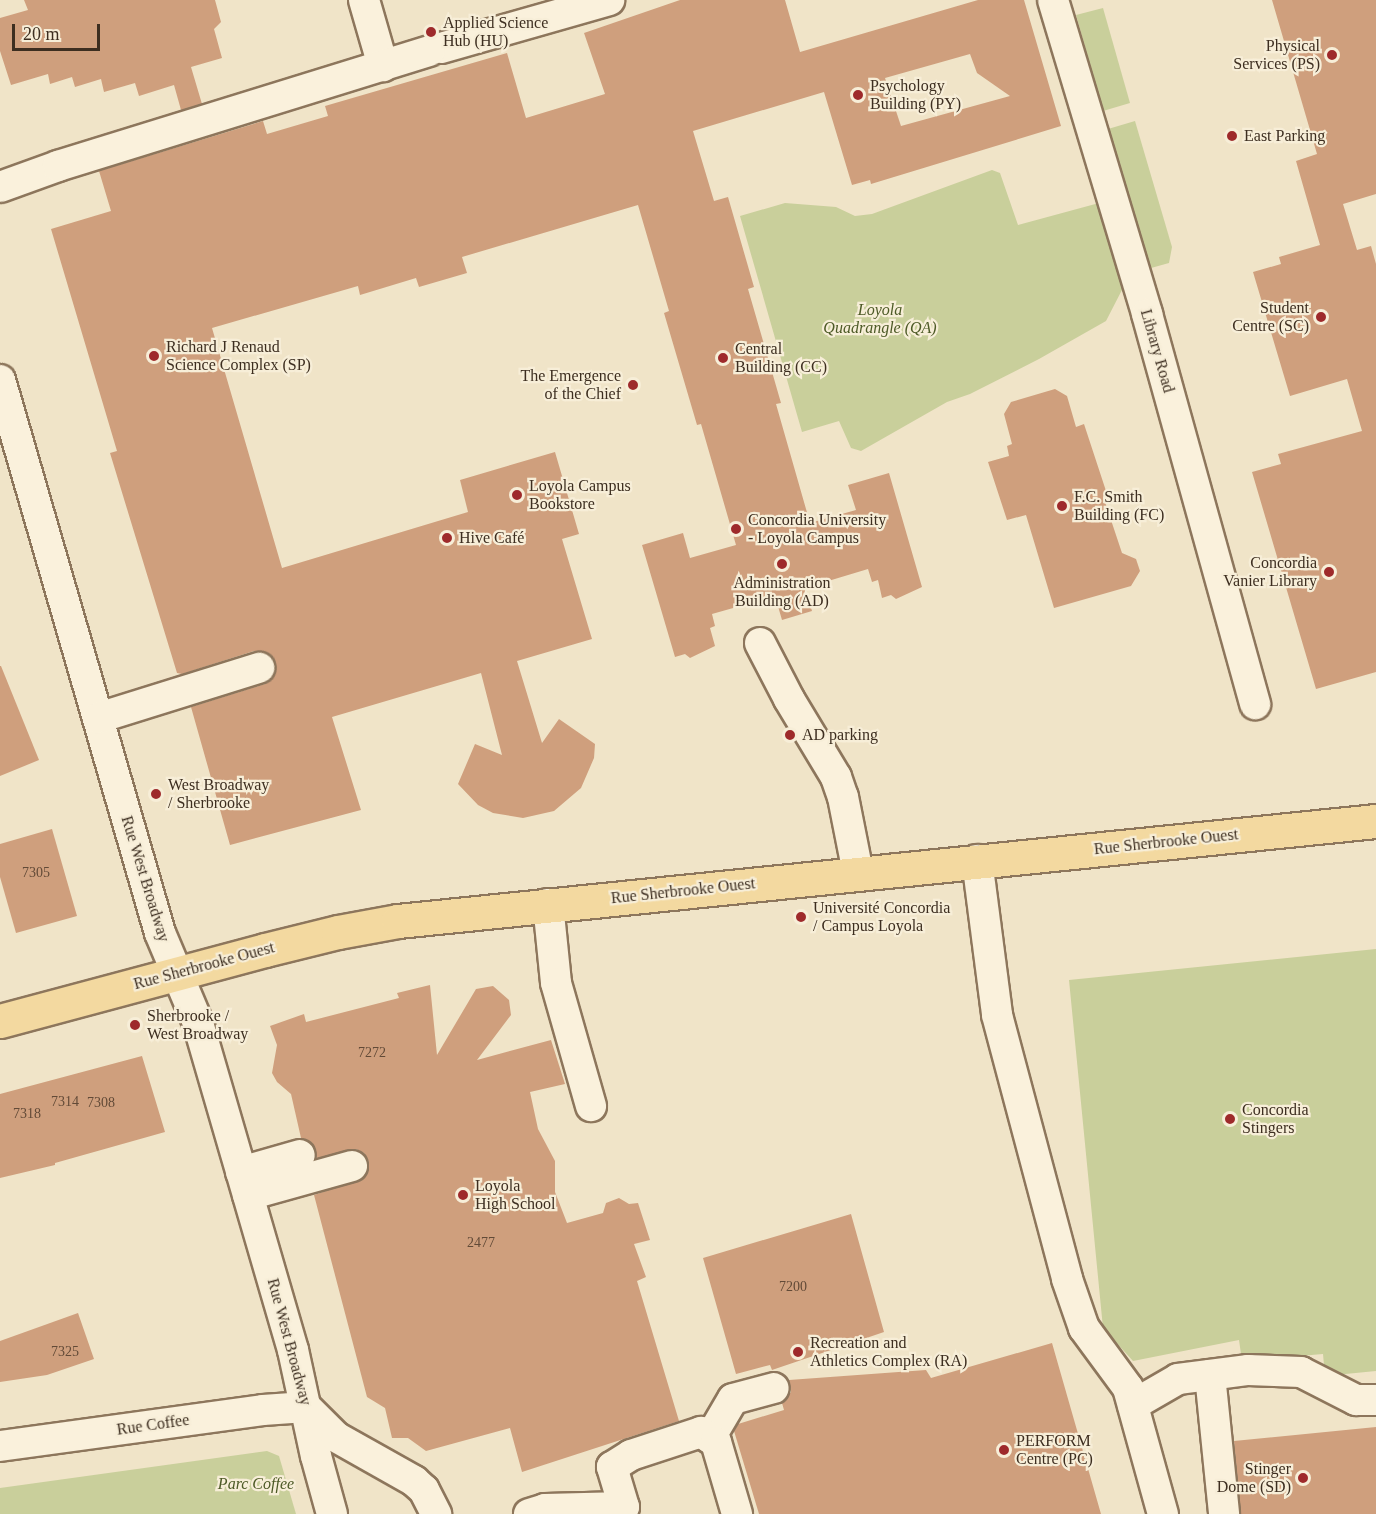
<!DOCTYPE html>
<meta charset="utf-8">
<style>
body{margin:0}
#map{position:relative;width:1376px;height:1514px;overflow:hidden;background:#f0e4c8;font-family:"Times New Roman",serif}
div>[style]{position:absolute}
.green>*{inset:0;background:#c9cf9b}
.building>*{inset:0;background:#cf9f7d}
.roads{filter:drop-shadow(2px 0 #8d765c) drop-shadow(-2px 0 #8d765c) drop-shadow(0 2px #8d765c) drop-shadow(0 -2px #8d765c)}
.minor>*{height:30px;margin:-15px;padding:0 15px;transform-origin:15px;border-radius:15px;background:#faf1dc}
.major>*{height:33px;margin:-16.5px;padding:0 16.5px;transform-origin:16.5px;border-radius:16.5px;background:#f3d9a0}
.dots>*{width:16px;height:16px;translate:-50% -50%;box-sizing:border-box;border:3px solid #f7eed8;border-radius:50%}
span{translate:-50% -50%;white-space:nowrap;text-align:center;line-height:1.15;-webkit-text-stroke:4.5px #f7eed8;paint-order:stroke}
.number-label{font-size:14px;color:#624a37}
.number-label span{-webkit-text-stroke-width:0}
.poi-label{font-size:16px;color:#3d2e20}
.left{translate:0 -50%;text-align:left}
.right{translate:-100% -50%;text-align:right}
.park-label{font-size:16px;color:#4d5a26;font-style:italic}
.street-label{font-size:16px;color:#3d2e20}
.scale{position:absolute;left:12px;top:24px;width:88px;height:27px;box-sizing:border-box;border:3px solid #3d2e20;border-top:0;padding-left:8px;font-size:18px;line-height:21px;white-space:nowrap;color:#3d2e20;-webkit-text-stroke:4px #f7eed8;paint-order:stroke}
</style>
<div id="map">
<div class="green">
<i style="clip-path:polygon(1103px 8px,1130px 103px,1103px 111px,1076px 15px)"></i>
<i style="clip-path:polygon(1135px 121px,1172px 247px,1169px 263px,1151px 268px,1141px 247px,1108px 129px)"></i>
<i style="clip-path:polygon(992px 170px,1000px 173px,1018px 225px,1099px 203px,1124px 286px,1106px 321px,1039px 359px,970px 394px,947px 402px,861px 451px,851px 448px,839px 421px,802px 432px,740px 216px,785px 203px,836px 207px,855px 216px,872px 214px)"></i>
<i style="clip-path:polygon(1376px 949px,1376px 1371px,1325px 1376px,1323px 1354px,1242px 1361px,1239px 1340px,1133px 1361px,1103px 1328px,1069px 980px)"></i>
<i style="clip-path:polygon(267px 1451px,279px 1456px,296px 1514px,0 1514px,0 1488px)"></i>
</div>
<div class="building">
<i style="clip-path:polygon(24px 0,215px 0,221px 22px,214px 29px,222px 58px,191px 67px,202px 104px,181px 110px,174px 85px,139px 96px,135px 83px,104px 92px,101px 79px,75px 87px,72px 77px,50px 84px,48px 74px,11px 85px,0 51px,0 18px,28px 10px)"></i>
<i style="clip-path:polygon(evenodd,680px 0,785px 0,800px 52px,978px 0,1024px 0,1061px 126px,871px 184px,870px 180px,852px 185px,824px 92px,693px 131px,714px 201px,728px 197px,754px 287px,748px 289px,781px 403px,776px 404px,810px 523px,856px 510px,848px 485px,889px 473px,922px 587px,896px 599px,891px 595px,882px 598px,878px 580px,872px 582px,868px 569px,805px 588px,812px 611px,782px 620px,775px 596px,712px 614px,715px 626px,710px 628px,715px 646px,690px 658px,685px 654px,675px 657px,642px 545px,683px 533px,690px 558px,736px 545px,701px 424px,697px 425px,664px 313px,669px 311px,638px 205px,462px 257px,467px 273px,419px 287px,416px 278px,360px 295px,358px 286px,212px 328px,282px 568px,468px 512px,460px 480px,555px 452px,579px 534px,562px 539px,592px 639px,517px 661px,542px 743px,559px 719px,595px 744px,594px 758px,581px 788px,554px 811px,523px 818px,493px 813px,478px 805px,458px 784px,475px 744px,502px 755px,481px 673px,332px 717px,361px 810px,230px 845px,191px 707px,265px 684px,272px 679px,276px 663px,270px 655px,254px 651px,182px 674px,177px 673px,110px 453px,117px 451px,51px 229px,111px 211px,99px 171px,263px 121px,267px 134px,328px 116px,325px 106px,507px 53px,526px 118px,605px 94px,584px 33px,680px 0,970px 54px,977px 73px,1010px 96px,901px 126px,885px 78px,970px 54px)"></i>
<i style="clip-path:polygon(1272px 0,1376px 0,1376px 194px,1343px 204px,1357px 250px,1371px 246px,1376px 264px,1376px 672px,1316px 689px,1252px 472px,1281px 464px,1278px 454px,1362px 431px,1347px 379px,1290px 396px,1253px 272px,1281px 264px,1279px 257px,1320px 245px,1296px 161px,1317px 154px)"></i>
<i style="clip-path:polygon(1055px 389px,1067px 396px,1076px 427px,1084px 424px,1107px 494px,1103px 496px,1122px 553px,1136px 559px,1140px 571px,1131px 586px,1054px 608px,1026px 515px,1007px 520px,988px 462px,1009px 456px,1007px 446px,1012px 444px,1004px 414px,1011px 402px)"></i>
<i style="clip-path:polygon(1px 666px,39px 760px,0 776px,0 666px)"></i>
<i style="clip-path:polygon(52px 829px,77px 916px,16px 933px,0 877px,0 844px)"></i>
<i style="clip-path:polygon(430px 985px,437px 1055px,476px 989px,493px 986px,509px 1000px,511px 1015px,477px 1060px,551px 1040px,565px 1084px,530px 1092px,538px 1129px,555px 1161px,555px 1192px,567px 1223px,603px 1213px,606px 1203px,619px 1198px,629px 1204px,638px 1203px,650px 1240px,634px 1244px,646px 1277px,637px 1281px,679px 1421px,522px 1472px,510px 1428px,426px 1451px,408px 1438px,392px 1438px,385px 1408px,367px 1397px,314px 1195px,364px 1178px,368px 1171px,369px 1162px,364px 1153px,356px 1149px,317px 1158px,312px 1143px,301px 1138px,291px 1094px,277px 1082px,272px 1073px,277px 1045px,270px 1026px,304px 1014px,306px 1022px,399px 998px,397px 993px)"></i>
<i style="clip-path:polygon(142px 1056px,165px 1132px,55px 1163px,55px 1165px,0 1178px,0 1094px)"></i>
<i style="clip-path:polygon(851px 1214px,884px 1332px,772px 1370px,770px 1365px,736px 1374px,703px 1258px)"></i>
<i style="clip-path:polygon(78px 1313px,94px 1359px,47px 1375px,0 1382px,0 1341px)"></i>
<i style="clip-path:polygon(1052px 1343px,1101px 1514px,759px 1514px,734px 1431px,738px 1424px,784px 1410px,782px 1403px,791px 1392px,789px 1380px,926px 1370px,931px 1378px)"></i>
<i style="clip-path:polygon(1376px 1427px,1376px 1514px,1241px 1514px,1234px 1441px)"></i>
</div>
<div class="roads">
<div class="minor">
<i style="left:364px;top:0;width:69px;rotate:73.9deg"></i>
<i style="left:1053px;top:0;width:328px;rotate:73.3deg"></i>
<i style="left:1147px;top:314px;width:405px;rotate:74.5deg"></i>
<i style="left:441px;top:48px;width:175px;rotate:-15.9deg"></i>
<i style="left:0;top:187px;width:62px;rotate:-19.9deg"></i>
<i style="left:58px;top:166px;width:389px;rotate:-17.2deg"></i>
<i style="left:0;top:380px;width:576px;rotate:73.86deg"></i>
<i style="left:160px;top:933px;width:98px;rotate:67.1deg"></i>
<i style="left:198px;top:1023px;width:341px;rotate:73.8deg"></i>
<i style="left:293px;top:1350px;width:108px;rotate:77.8deg"></i>
<i style="left:316px;top:1456px;width:60px;rotate:74.6deg"></i>
<i style="left:760px;top:643px;width:63px;rotate:62.6deg"></i>
<i style="left:789px;top:699px;width:91px;rotate:58.9deg"></i>
<i style="left:836px;top:777px;width:21px;rotate:71deg"></i>
<i style="left:843px;top:797px;width:77px;rotate:78.8deg"></i>
<i style="left:98px;top:718px;width:169px;rotate:-17.3deg"></i>
<i style="left:977px;top:860px;width:156px;rotate:82.6deg"></i>
<i style="left:997px;top:1015px;width:273px;rotate:75.1deg"></i>
<i style="left:1067px;top:1279px;width:52px;rotate:70.9deg"></i>
<i style="left:1084px;top:1328px;width:74px;rotate:53.7deg"></i>
<i style="left:1128px;top:1388px;width:131px;rotate:74.5deg"></i>
<i style="left:548px;top:904px;width:79px;rotate:84.2deg"></i>
<i style="left:556px;top:983px;width:128px;rotate:74.1deg"></i>
<i style="left:241px;top:1172px;width:61px;rotate:-16.1deg"></i>
<i style="left:248px;top:1195px;width:108px;rotate:-15.6deg"></i>
<i style="left:1210px;top:1375px;width:140px;rotate:84.2deg"></i>
<i style="left:1133px;top:1405px;width:52px;rotate:-30deg"></i>
<i style="left:1178px;top:1379px;width:71px;rotate:-7.3deg"></i>
<i style="left:1248px;top:1370px;width:53px;rotate:2.2deg"></i>
<i style="left:1301px;top:1372px;width:62px;rotate:27deg"></i>
<i style="left:1356px;top:1400px;width:20px"></i>
<i style="left:306px;top:1407px;width:42px;rotate:45deg"></i>
<i style="left:336px;top:1437px;width:90px;rotate:29.4deg"></i>
<i style="left:414px;top:1481px;width:13px;rotate:42deg"></i>
<i style="left:424px;top:1490px;width:27px;rotate:63deg"></i>
<i style="left:710px;top:1438px;width:45px;rotate:-59.5deg"></i>
<i style="left:733px;top:1399px;width:42px;rotate:-15deg"></i>
<i style="left:0;top:1446px;width:265px;rotate:-7.8deg"></i>
<i style="left:263px;top:1410px;width:43px;rotate:-4deg"></i>
<i style="left:529px;top:1514px;width:17px;rotate:-17deg"></i>
<i style="left:545px;top:1509px;width:79px;rotate:-1.5deg"></i>
<i style="left:624px;top:1507px;width:42px;rotate:-106.7deg"></i>
<i style="left:612px;top:1467px;width:22px;rotate:-32deg"></i>
<i style="left:631px;top:1455px;width:74px;rotate:-18.2deg"></i>
<i style="left:701px;top:1432px;width:18px;rotate:34deg"></i>
<i style="left:716px;top:1442px;width:75px;rotate:73.7deg"></i>
</div>
<div class="major">
<i style="left:0;top:1021px;width:274px;rotate:-15deg"></i>
<i style="left:265px;top:950px;width:75px;rotate:-13.9deg"></i>
<i style="left:338px;top:932px;width:61px;rotate:-10.4deg"></i>
<i style="left:398px;top:921px;width:983px;rotate:-5.84deg"></i>
</div>
</div>
<div class="dots">
<i style="left:431px;top:32px;background:#9e2a2b"></i>
<i style="left:1332px;top:55px;background:#9e2a2b"></i>
<i style="left:858px;top:95px;background:#9e2a2b"></i>
<i style="left:1232px;top:136px;background:#9e2a2b"></i>
<i style="left:1321px;top:317px;background:#9e2a2b"></i>
<i style="left:154px;top:356px;background:#9e2a2b"></i>
<i style="left:723px;top:358px;background:#9e2a2b"></i>
<i style="left:633px;top:385px;background:#9e2a2b"></i>
<i style="left:517px;top:495px;background:#9e2a2b"></i>
<i style="left:1062px;top:506px;background:#9e2a2b"></i>
<i style="left:736px;top:529px;background:#9e2a2b"></i>
<i style="left:447px;top:538px;background:#9e2a2b"></i>
<i style="left:782px;top:564px;background:#9e2a2b"></i>
<i style="left:1329px;top:572px;background:#9e2a2b"></i>
<i style="left:790px;top:735px;background:#9e2a2b"></i>
<i style="left:156px;top:794px;background:#9e2a2b"></i>
<i style="left:801px;top:917px;background:#9e2a2b"></i>
<i style="left:135px;top:1025px;background:#9e2a2b"></i>
<i style="left:1230px;top:1119px;background:#9e2a2b"></i>
<i style="left:463px;top:1195px;background:#9e2a2b"></i>
<i style="left:798px;top:1352px;background:#9e2a2b"></i>
<i style="left:1004px;top:1450px;background:#9e2a2b"></i>
<i style="left:1303px;top:1478px;background:#9e2a2b"></i>
</div>
<div class="number-label">
<span style="left:36px;top:873px">7305</span>
<span style="left:372px;top:1053px">7272</span>
<span style="left:65px;top:1102px">7314</span>
<span style="left:101px;top:1103px">7308</span>
<span style="left:27px;top:1114px">7318</span>
<span style="left:481px;top:1243px">2477</span>
<span style="left:793px;top:1287px">7200</span>
<span style="left:65px;top:1352px">7325</span>
</div>
<div class="poi-label">
<span class="left" style="left:443px;top:32px">Applied Science<br>Hub (HU)</span>
<span class="right" style="left:1320px;top:55px">Physical<br>Services (PS)</span>
<span class="left" style="left:870px;top:95px">Psychology<br>Building (PY)</span>
<span class="left" style="left:1244px;top:136px">East Parking</span>
<span class="right" style="left:1309px;top:317px">Student<br>Centre (SC)</span>
<span class="left" style="left:166px;top:356px">Richard J Renaud<br>Science Complex (SP)</span>
<span class="left" style="left:735px;top:358px">Central<br>Building (CC)</span>
<span class="right" style="left:621px;top:385px">The Emergence<br>of the Chief</span>
<span class="left" style="left:529px;top:495px">Loyola Campus<br>Bookstore</span>
<span class="left" style="left:1074px;top:506px">F.C. Smith<br>Building (FC)</span>
<span class="left" style="left:748px;top:529px">Concordia University<br>- Loyola Campus</span>
<span class="left" style="left:459px;top:538px">Hive Café</span>
<span class="right" style="left:1317px;top:572px">Concordia<br>Vanier Library</span>
<span style="left:782px;top:592px">Administration<br>Building (AD)</span>
<span class="left" style="left:802px;top:735px">AD parking</span>
<span class="left" style="left:168px;top:794px">West Broadway<br>/ Sherbrooke</span>
<span class="left" style="left:813px;top:917px">Université Concordia<br>/ Campus Loyola</span>
<span class="left" style="left:147px;top:1025px">Sherbrooke /<br>West Broadway</span>
<span class="left" style="left:1242px;top:1119px">Concordia<br>Stingers</span>
<span class="left" style="left:475px;top:1195px">Loyola<br>High School</span>
<span class="left" style="left:810px;top:1352px">Recreation and<br>Athletics Complex (RA)</span>
<span class="left" style="left:1016px;top:1450px">PERFORM<br>Centre (PC)</span>
<span class="right" style="left:1291px;top:1478px">Stinger<br>Dome (SD)</span>
</div>
<div class="park-label">
<span style="left:880px;top:319px">Loyola<br>Quadrangle (QA)</span>
<span style="left:256px;top:1484px">Parc Coffee</span>
</div>
<div class="street-label">
<span style="left:1157px;top:351px;rotate:74deg">Library Road</span>
<span style="left:1166px;top:842px;rotate:-6deg">Rue Sherbrooke Ouest</span>
<span style="left:145px;top:879px;rotate:73deg">Rue West Broadway</span>
<span style="left:683px;top:891px;rotate:-6deg">Rue Sherbrooke Ouest</span>
<span style="left:204px;top:966px;rotate:-15deg">Rue Sherbrooke Ouest</span>
<span style="left:289px;top:1342px;rotate:75deg">Rue West Broadway</span>
<span style="left:153px;top:1425px;rotate:-8deg">Rue Coffee</span>
</div>
<div class="scale">20 m</div>
</div>
